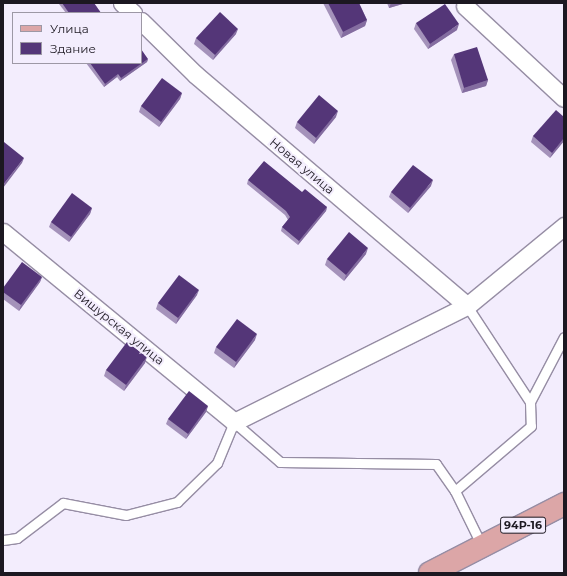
<!DOCTYPE html>
<meta charset="utf-8">
<style>
body{margin:0}
#map{position:relative;width:567px;height:576px;overflow:hidden;background:#f3edfd;font-family:Montserrat,sans-serif}
div>[style]{position:absolute}
.roads{filter:drop-shadow(1px 0 #968da4) drop-shadow(-1px 0 #968da4) drop-shadow(0 1px #968da4) drop-shadow(0 -1px #968da4)}
.lane>*{height:9px;margin:-4.5px;padding:0 4.5px;transform-origin:4.5px;border-radius:4.5px;background:#fff}
.street>*{height:17px;margin:-8.5px;padding:0 8.5px;transform-origin:8.5px;border-radius:8.5px;background:#fff}
.primary>*{height:22px;margin:-11px;padding:0 11px;transform-origin:11px;border-radius:11px;background:#dca6a7}
.wall>*{inset:0;background:#a492ba}
.shaded-wall>*{inset:0;background:#846da0}
.building>*{inset:0;background:#543678}
span{translate:-50% -50%;white-space:nowrap;text-align:center;line-height:1.15;-webkit-text-stroke:4px #f3edfd;paint-order:stroke}
.shield-label span{padding:1px 3px;background:#f3edfd;border:1px solid;border-radius:3px;-webkit-text-stroke-width:0}
.shield-label{font-size:11px;color:#1c1821;font-weight:700}
.street-label{font-size:12px;color:#1c1821}
.frame{position:absolute;inset:0;border:4px solid #1c1821;pointer-events:none}
.legend{position:absolute;left:12px;top:12px;width:130px;height:52px;box-sizing:border-box;background:#f3edfd;border:1px solid #9d98a5;margin:0;padding:5px 7px;list-style:none;font-size:12px;color:#1c1821}
.legend li{display:flex;align-items:center;gap:8px;height:20px}
.legend b{width:20px;border:1px solid #9d98a5}
</style>
<div id="map">
<div class="roads">
<div class="lane">
<i style="left:467px;top:306px;width:115px;rotate:56.7deg"></i>
<i style="left:530px;top:402px;width:24px;rotate:88deg"></i>
<i style="left:531px;top:426px;width:100px;rotate:139.5deg"></i>
<i style="left:455px;top:491px;width:61px;rotate:63.9deg"></i>
<i style="left:530px;top:402px;width:73px;rotate:-62.4deg"></i>
<i style="left:3px;top:540px;width:14px;rotate:-8deg"></i>
<i style="left:17px;top:538px;width:58px;rotate:-37.3deg"></i>
<i style="left:63px;top:503px;width:64px;rotate:10.8deg"></i>
<i style="left:126px;top:515px;width:53px;rotate:-14.3deg"></i>
<i style="left:177px;top:502px;width:56px;rotate:-44.3deg"></i>
<i style="left:217px;top:463px;width:44px;rotate:-67.5deg"></i>
<i style="left:234px;top:422px;width:61px;rotate:41deg"></i>
<i style="left:280px;top:462px;width:156px;rotate:0.7deg"></i>
<i style="left:436px;top:464px;width:33px;rotate:55deg"></i>
</div>
<div class="street">
<i style="left:122px;top:3px;width:15px;rotate:42deg"></i>
<i style="left:465px;top:6px;width:135px;rotate:42.9deg"></i>
<i style="left:141px;top:21px;width:77px;rotate:44.5deg"></i>
<i style="left:196px;top:75px;width:356px;rotate:40.4deg"></i>
<i style="left:3px;top:232px;width:299px;rotate:39.4deg"></i>
<i style="left:234px;top:422px;width:260px;rotate:-26.5deg"></i>
<i style="left:467px;top:306px;width:126px;rotate:-39.5deg"></i>
</div>
<div class="primary">
<i style="left:430px;top:573px;width:151px;rotate:-27.2deg"></i>
</div>
</div>
<div class="wall">
<i style="clip-path:polygon(60px 3px,94px 3px,101px 13px,66px 13px,59px 4px)"></i>
<i style="clip-path:polygon(323px 3px,359px 3px,367px 20px,365px 26px,341px 38px)"></i>
<i style="clip-path:polygon(387px 3px,406px 3px,389px 8px)"></i>
<i style="clip-path:polygon(416px 23px,457px 30px,428px 49px,414px 29px)"></i>
<i style="clip-path:polygon(236px 34px,213px 60px,194px 44px,196px 38px)"></i>
<i style="clip-path:polygon(454px 54px,488px 80px,486px 86px,462px 93px,451px 60px)"></i>
<i style="clip-path:polygon(148px 59px,147px 62px,120px 81px,117px 77px,104px 87px,86px 63px,141px 63px)"></i>
<i style="clip-path:polygon(182px 93px,180px 99px,159px 127px,139px 112px,141px 106px)"></i>
<i style="clip-path:polygon(336px 117px,314px 144px,295px 128px,297px 122px)"></i>
<i style="clip-path:polygon(564px 117px,564px 141px,550px 158px,531px 142px,533px 136px)"></i>
<i style="clip-path:polygon(248px 180px,302px 192px,327px 207px,326px 211px,298px 245px,281px 231px,282px 227px,288px 220px,285px 215px,247px 184px)"></i>
<i style="clip-path:polygon(431px 186px,408px 213px,389px 197px,391px 192px)"></i>
<i style="clip-path:polygon(92px 208px,90px 214px,69px 242px,49px 227px,51px 222px)"></i>
<i style="clip-path:polygon(366px 254px,344px 281px,325px 265px,327px 259px)"></i>
<i style="clip-path:polygon(42px 277px,40px 282px,19px 311px,3px 299px,3px 288px)"></i>
<i style="clip-path:polygon(197px 295px,176px 324px,156px 309px,158px 303px)"></i>
<i style="clip-path:polygon(255px 340px,234px 368px,214px 353px,216px 347px)"></i>
<i style="clip-path:polygon(145px 363px,124px 391px,104px 376px,106px 370px)"></i>
<i style="clip-path:polygon(208px 406px,206px 412px,186px 439px,166px 424px,168px 419px)"></i>
</div>
<div class="shaded-wall">
<i style="clip-path:polygon(391px 3px,406px 3px,389px 8px)"></i>
<i style="clip-path:polygon(367px 20px,365px 26px,341px 38px,343px 32px)"></i>
<i style="clip-path:polygon(459px 24px,457px 30px,428px 49px,430px 44px)"></i>
<i style="clip-path:polygon(238px 29px,236px 34px,213px 60px,215px 55px)"></i>
<i style="clip-path:polygon(148px 59px,147px 62px,120px 81px,121px 78px)"></i>
<i style="clip-path:polygon(118px 74px,117px 77px,104px 87px,105px 84px)"></i>
<i style="clip-path:polygon(488px 80px,486px 86px,462px 93px,464px 88px)"></i>
<i style="clip-path:polygon(182px 93px,180px 99px,159px 127px,161px 122px)"></i>
<i style="clip-path:polygon(338px 111px,336px 117px,314px 144px,316px 138px)"></i>
<i style="clip-path:polygon(564px 138px,564px 141px,550px 158px,552px 153px)"></i>
<i style="clip-path:polygon(24px 158px,22px 163px,3px 188px,3px 185px)"></i>
<i style="clip-path:polygon(433px 180px,431px 186px,408px 213px,410px 208px)"></i>
<i style="clip-path:polygon(327px 207px,326px 211px,298px 245px,299px 241px)"></i>
<i style="clip-path:polygon(92px 208px,90px 214px,69px 242px,71px 237px)"></i>
<i style="clip-path:polygon(368px 248px,366px 254px,344px 281px,346px 275px)"></i>
<i style="clip-path:polygon(42px 277px,40px 282px,19px 311px,21px 305px)"></i>
<i style="clip-path:polygon(199px 290px,197px 295px,176px 324px,178px 318px)"></i>
<i style="clip-path:polygon(257px 334px,255px 340px,234px 368px,236px 362px)"></i>
<i style="clip-path:polygon(147px 357px,145px 363px,124px 391px,126px 385px)"></i>
<i style="clip-path:polygon(208px 406px,206px 412px,186px 439px,188px 434px)"></i>
</div>
<div class="building">
<i style="clip-path:polygon(62px 3px,94px 3px,101px 13px,69px 13px)"></i>
<i style="clip-path:polygon(328px 3px,359px 3px,367px 20px,343px 32px)"></i>
<i style="clip-path:polygon(445px 4px,459px 24px,430px 44px,416px 23px)"></i>
<i style="clip-path:polygon(220px 12px,238px 29px,215px 55px,196px 38px)"></i>
<i style="clip-path:polygon(477px 47px,488px 80px,464px 88px,454px 54px)"></i>
<i style="clip-path:polygon(141px 49px,148px 59px,121px 78px,118px 74px,105px 84px,90px 63px,141px 63px)"></i>
<i style="clip-path:polygon(162px 78px,182px 93px,161px 122px,141px 106px)"></i>
<i style="clip-path:polygon(319px 95px,338px 111px,316px 138px,297px 122px)"></i>
<i style="clip-path:polygon(556px 110px,564px 117px,564px 138px,552px 153px,533px 136px)"></i>
<i style="clip-path:polygon(4px 142px,24px 158px,3px 185px,3px 143px)"></i>
<i style="clip-path:polygon(264px 161px,302px 192px,305px 189px,327px 207px,299px 241px,282px 227px,290px 217px,286px 211px,248px 180px)"></i>
<i style="clip-path:polygon(413px 165px,433px 180px,410px 208px,391px 192px)"></i>
<i style="clip-path:polygon(72px 193px,92px 208px,71px 237px,51px 222px)"></i>
<i style="clip-path:polygon(349px 232px,368px 248px,346px 275px,327px 259px)"></i>
<i style="clip-path:polygon(22px 262px,42px 277px,21px 305px,3px 292px,3px 288px)"></i>
<i style="clip-path:polygon(179px 275px,199px 290px,178px 318px,158px 303px)"></i>
<i style="clip-path:polygon(237px 319px,257px 334px,236px 362px,216px 347px)"></i>
<i style="clip-path:polygon(127px 342px,147px 357px,126px 385px,106px 370px)"></i>
<i style="clip-path:polygon(189px 391px,208px 406px,188px 434px,168px 419px)"></i>
</div>
<div class="shield-label">
<span style="left:523px;top:525px">94Р-16</span>
</div>
<div class="street-label">
<span style="left:302px;top:166px;rotate:40deg">Новая улица</span>
<span style="left:119px;top:327px;rotate:39deg">Вишурская улица</span>
</div>
<div class="frame"></div>
<ul class="legend">
<li><b style="height:5px;background:#dca6a7"></b>Улица</li>
<li><b style="height:11px;background:#543678"></b>Здание</li>
</ul>
</div>
